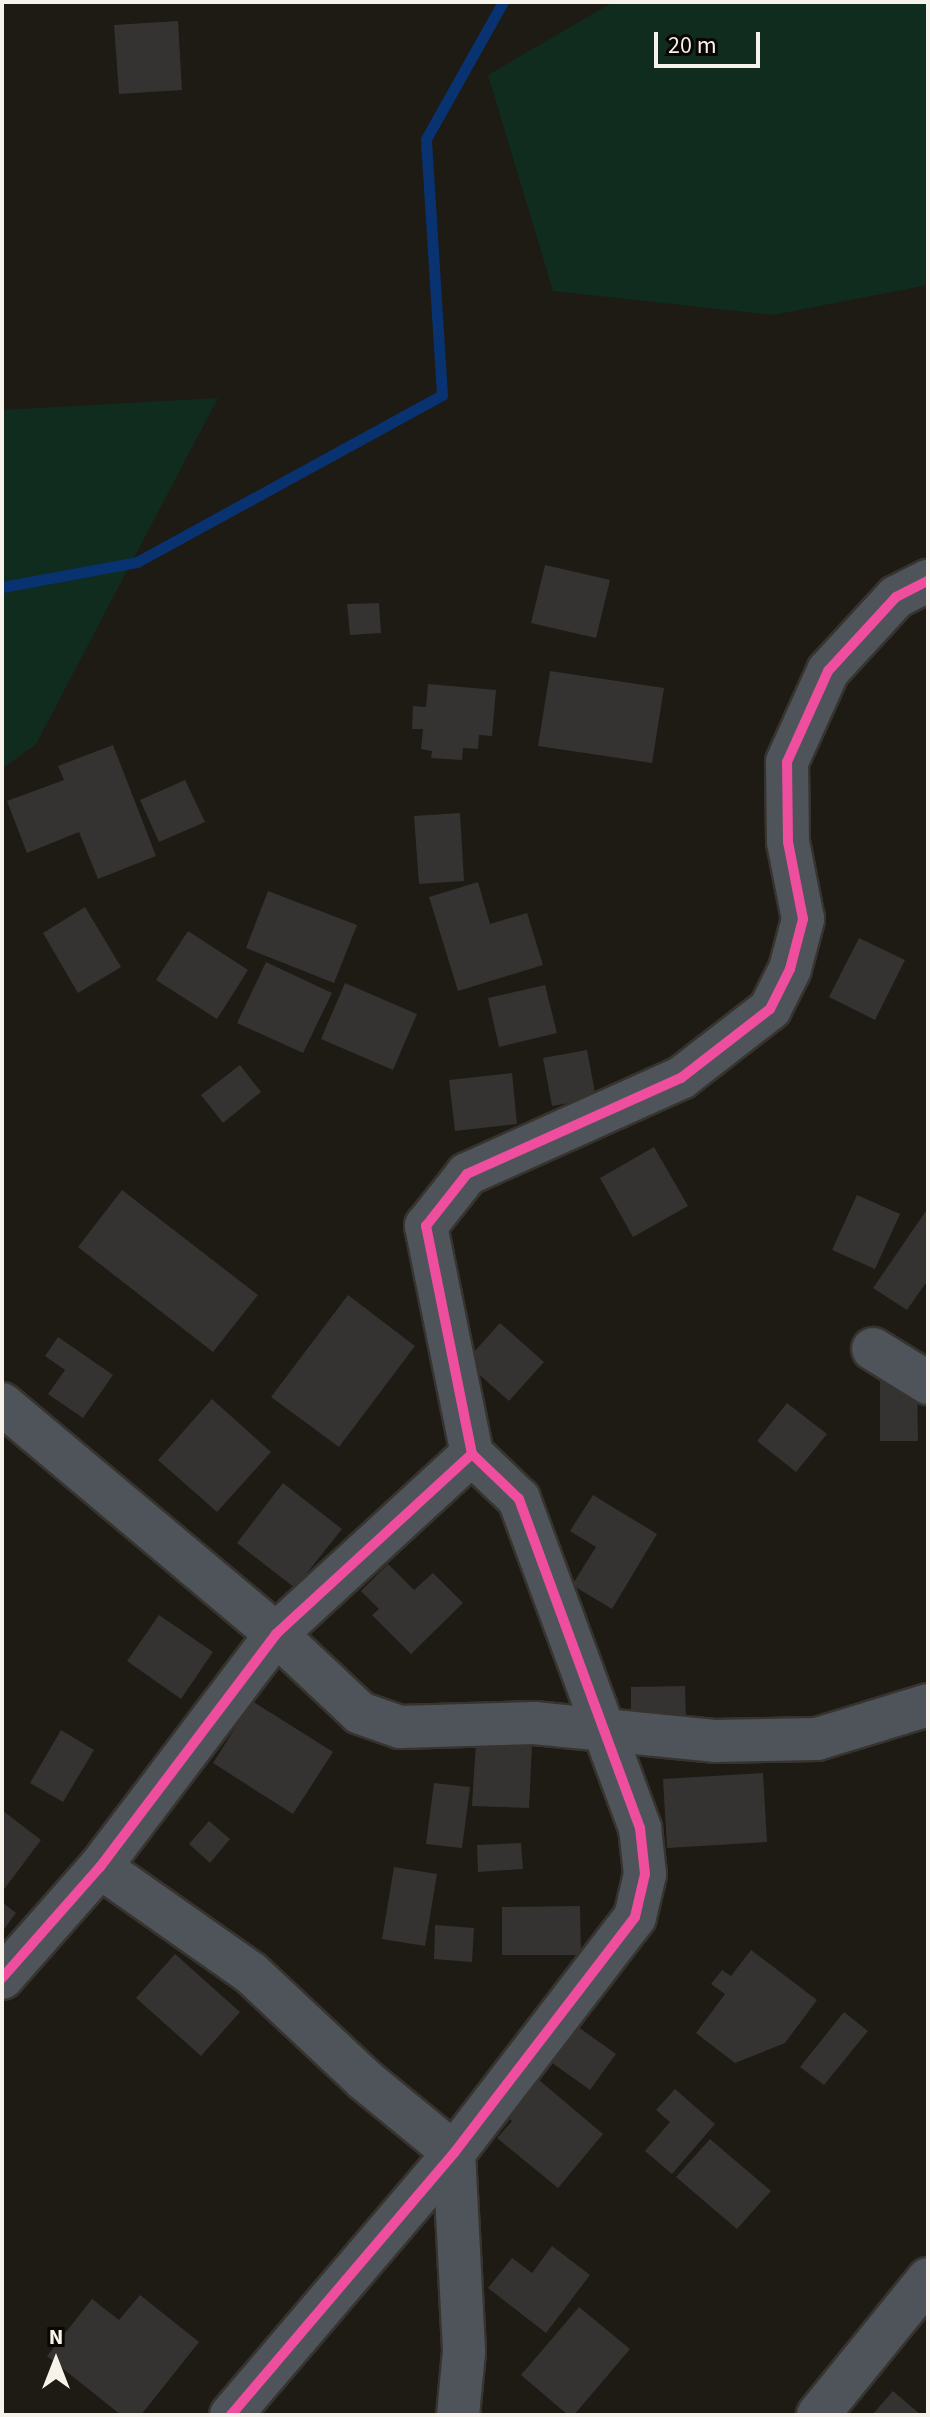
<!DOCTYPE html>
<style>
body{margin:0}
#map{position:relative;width:930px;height:2417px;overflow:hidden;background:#1e1a14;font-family:"Source Sans 3",sans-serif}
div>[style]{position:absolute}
.green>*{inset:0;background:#102c1e}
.stream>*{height:11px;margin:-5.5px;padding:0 5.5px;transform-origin:5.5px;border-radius:5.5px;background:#083270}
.building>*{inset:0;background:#353232}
.roads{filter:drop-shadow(2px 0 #37342f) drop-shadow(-2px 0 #37342f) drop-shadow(0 2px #37342f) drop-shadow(0 -2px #37342f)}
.street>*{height:42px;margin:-21px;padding:0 21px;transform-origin:21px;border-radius:21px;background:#4e545a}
.cycleway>*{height:10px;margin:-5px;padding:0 5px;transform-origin:5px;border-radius:5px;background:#ef4d9e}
span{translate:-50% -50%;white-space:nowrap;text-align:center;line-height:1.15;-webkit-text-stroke:7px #090603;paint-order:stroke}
.frame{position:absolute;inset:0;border:4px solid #f7f2ea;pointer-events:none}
.north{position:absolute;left:16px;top:2321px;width:80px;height:80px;-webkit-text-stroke:6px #090603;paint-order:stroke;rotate:0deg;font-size:22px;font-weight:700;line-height:32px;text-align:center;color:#f7f2ea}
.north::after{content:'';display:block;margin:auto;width:28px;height:36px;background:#f7f2ea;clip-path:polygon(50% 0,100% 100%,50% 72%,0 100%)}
.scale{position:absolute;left:654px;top:32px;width:106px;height:36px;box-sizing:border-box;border:4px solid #f7f2ea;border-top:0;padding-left:10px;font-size:24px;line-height:28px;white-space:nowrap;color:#f7f2ea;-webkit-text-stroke:6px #090603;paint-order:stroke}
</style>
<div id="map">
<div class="green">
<i style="clip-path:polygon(613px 2px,928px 2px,928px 285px,773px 315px,553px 291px,488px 75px)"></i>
<i style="clip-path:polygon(218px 398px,36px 744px,2px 769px,2px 410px)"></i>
</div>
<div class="stream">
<i style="left:2px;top:587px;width:137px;rotate:-10.5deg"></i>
<i style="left:137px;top:562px;width:348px;rotate:-28.7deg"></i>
<i style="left:442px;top:395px;width:256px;rotate:-93.6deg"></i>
<i style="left:426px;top:139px;width:157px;rotate:-60.7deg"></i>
</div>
<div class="building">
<i style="clip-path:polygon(178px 21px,182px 90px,119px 94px,114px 25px)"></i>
<i style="clip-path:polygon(545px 565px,610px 580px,596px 638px,531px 623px)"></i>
<i style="clip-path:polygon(379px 603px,381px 633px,350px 635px,347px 604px)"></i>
<i style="clip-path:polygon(550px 671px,664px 688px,652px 763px,538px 746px)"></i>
<i style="clip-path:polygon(428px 684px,496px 690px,492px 736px,479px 735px,478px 749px,463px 748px,462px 760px,431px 758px,432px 751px,421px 749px,423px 729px,412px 729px,413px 706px,426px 707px)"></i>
<i style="clip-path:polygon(113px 745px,156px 856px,98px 879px,79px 832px,27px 853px,7px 801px,64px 780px,58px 766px)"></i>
<i style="clip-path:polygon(185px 780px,205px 822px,159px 842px,140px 800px)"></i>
<i style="clip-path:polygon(460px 813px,464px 881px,419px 884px,414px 816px)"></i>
<i style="clip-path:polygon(478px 882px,490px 924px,527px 913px,543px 965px,458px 991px,429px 897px)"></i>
<i style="clip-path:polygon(268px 891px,357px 925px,334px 983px,246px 948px)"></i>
<i style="clip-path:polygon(85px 907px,121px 967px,78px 993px,43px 933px)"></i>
<i style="clip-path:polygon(188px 931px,248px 970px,217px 1019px,156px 980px)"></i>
<i style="clip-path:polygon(859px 938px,905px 960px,875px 1020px,829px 997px)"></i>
<i style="clip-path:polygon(266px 962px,332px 993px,303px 1053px,237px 1023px)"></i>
<i style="clip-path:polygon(345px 983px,417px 1014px,393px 1070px,321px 1039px)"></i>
<i style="clip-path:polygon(545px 985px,557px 1033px,499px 1047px,488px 998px)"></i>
<i style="clip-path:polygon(587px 1050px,596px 1098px,552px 1106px,543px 1058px)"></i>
<i style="clip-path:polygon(240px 1065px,261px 1092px,223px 1123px,201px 1095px)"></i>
<i style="clip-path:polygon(512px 1073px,517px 1124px,455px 1131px,449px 1080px)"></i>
<i style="clip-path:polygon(654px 1147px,688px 1206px,633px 1237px,600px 1178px)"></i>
<i style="clip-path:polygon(122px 1190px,258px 1295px,213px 1352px,78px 1247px)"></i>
<i style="clip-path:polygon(857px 1195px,900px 1214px,875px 1269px,832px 1250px)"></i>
<i style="clip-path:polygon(928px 1208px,928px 1280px,907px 1310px,873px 1288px)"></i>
<i style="clip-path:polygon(348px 1295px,415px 1346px,339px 1447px,271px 1397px)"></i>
<i style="clip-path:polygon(500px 1323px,544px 1362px,509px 1401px,465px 1362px)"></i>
<i style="clip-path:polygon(58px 1337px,113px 1375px,83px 1418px,48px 1394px,65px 1370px,45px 1356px)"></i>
<i style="clip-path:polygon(880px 1381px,917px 1381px,918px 1441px,880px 1441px)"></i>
<i style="clip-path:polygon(212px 1399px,271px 1452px,217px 1512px,158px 1460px)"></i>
<i style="clip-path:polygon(787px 1403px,827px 1434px,796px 1472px,757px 1441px)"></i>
<i style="clip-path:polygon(283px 1483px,342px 1529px,295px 1588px,237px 1543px)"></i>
<i style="clip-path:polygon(593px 1495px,657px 1534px,612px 1609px,572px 1585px,596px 1547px,570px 1531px)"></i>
<i style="clip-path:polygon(388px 1564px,414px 1590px,433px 1573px,463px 1603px,411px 1654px,372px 1615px,379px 1609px,361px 1591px)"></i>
<i style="clip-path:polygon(159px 1615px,213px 1652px,181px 1699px,127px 1661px)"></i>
<i style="clip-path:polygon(685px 1686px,686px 1718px,631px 1720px,631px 1687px)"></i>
<i style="clip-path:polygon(252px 1701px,333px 1752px,293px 1814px,213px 1763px)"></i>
<i style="clip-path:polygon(61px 1730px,94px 1750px,63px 1802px,30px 1783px)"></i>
<i style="clip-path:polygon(476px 1743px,532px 1746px,529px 1808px,472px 1806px)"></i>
<i style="clip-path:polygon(763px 1773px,767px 1842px,667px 1848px,663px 1779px)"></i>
<i style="clip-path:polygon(434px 1783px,470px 1787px,462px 1848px,426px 1844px)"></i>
<i style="clip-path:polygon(2px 1810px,41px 1840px,2px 1892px)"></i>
<i style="clip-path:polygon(209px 1821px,230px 1839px,210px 1863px,189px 1844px)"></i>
<i style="clip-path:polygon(521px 1843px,523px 1869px,478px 1872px,477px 1845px)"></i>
<i style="clip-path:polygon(394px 1867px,437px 1874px,425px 1946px,382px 1939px)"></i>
<i style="clip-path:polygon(2px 1902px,16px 1913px,2px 1932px)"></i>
<i style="clip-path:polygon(580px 1906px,581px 1955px,502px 1955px,502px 1907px)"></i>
<i style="clip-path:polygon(435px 1925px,474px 1928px,472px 1962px,434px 1959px)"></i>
<i style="clip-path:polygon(751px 1950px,817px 2000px,785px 2043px,735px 2063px,696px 2033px,725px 1994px,711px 1984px,722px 1970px,731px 1976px)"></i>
<i style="clip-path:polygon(175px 1954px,240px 2012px,201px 2056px,136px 1998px)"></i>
<i style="clip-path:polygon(844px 2012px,868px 2031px,824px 2085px,800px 2067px)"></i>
<i style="clip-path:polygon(567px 2019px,616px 2054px,590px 2090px,541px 2055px)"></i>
<i style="clip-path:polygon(526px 2069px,603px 2134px,558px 2188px,497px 2138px,512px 2121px,495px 2107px)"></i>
<i style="clip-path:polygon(675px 2089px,715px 2124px,672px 2174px,645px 2151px,670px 2122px,656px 2110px)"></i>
<i style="clip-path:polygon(710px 2139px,771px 2191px,737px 2229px,676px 2177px)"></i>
<i style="clip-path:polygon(552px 2246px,590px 2275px,546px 2333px,488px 2288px,512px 2258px,532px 2273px)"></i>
<i style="clip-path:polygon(140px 2295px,199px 2342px,141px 2415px,121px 2415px,47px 2356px,92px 2299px,119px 2320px)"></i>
<i style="clip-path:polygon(579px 2307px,630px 2349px,574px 2415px,568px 2415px,521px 2375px)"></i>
<i style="clip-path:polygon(893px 2391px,921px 2415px,872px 2415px)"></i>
</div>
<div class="roads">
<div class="street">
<i style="left:873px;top:1349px;width:65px;rotate:31.7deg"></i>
<i style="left:2px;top:1404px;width:358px;rotate:40deg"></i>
<i style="left:276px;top:1634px;width:115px;rotate:43.2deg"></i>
<i style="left:360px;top:1713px;width:42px;rotate:19.3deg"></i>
<i style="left:400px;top:1727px;width:134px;rotate:-1.7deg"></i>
<i style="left:534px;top:1723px;width:181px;rotate:5.7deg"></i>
<i style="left:714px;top:1741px;width:103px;rotate:-1.1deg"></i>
<i style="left:817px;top:1739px;width:116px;rotate:-17deg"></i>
<i style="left:100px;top:1867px;width:184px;rotate:35.1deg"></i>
<i style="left:251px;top:1973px;width:156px;rotate:43.2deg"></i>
<i style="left:365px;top:2080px;width:115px;rotate:39.4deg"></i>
<i style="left:454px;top:2153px;width:199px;rotate:87.1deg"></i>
<i style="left:464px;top:2352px;width:63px;rotate:95.4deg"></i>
<i style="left:2px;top:1978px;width:148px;rotate:-48.6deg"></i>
<i style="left:100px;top:1867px;width:292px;rotate:-52.9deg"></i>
<i style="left:276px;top:1634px;width:266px;rotate:-42.6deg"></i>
<i style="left:472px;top:1454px;width:233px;rotate:-101.4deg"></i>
<i style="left:426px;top:1226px;width:66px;rotate:-51.7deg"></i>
<i style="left:467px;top:1174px;width:235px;rotate:-24.2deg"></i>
<i style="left:681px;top:1078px;width:113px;rotate:-37.8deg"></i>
<i style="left:770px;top:1009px;width:45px;rotate:-63.4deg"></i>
<i style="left:790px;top:969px;width:52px;rotate:-75.4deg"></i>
<i style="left:803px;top:919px;width:78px;rotate:-101deg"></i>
<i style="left:788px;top:842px;width:80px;rotate:-90.7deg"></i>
<i style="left:787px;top:762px;width:100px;rotate:-65.7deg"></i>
<i style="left:828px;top:671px;width:100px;rotate:-47.4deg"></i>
<i style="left:896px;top:597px;width:36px;rotate:-27deg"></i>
<i style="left:231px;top:2415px;width:344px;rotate:-49.6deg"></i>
<i style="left:454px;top:2153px;width:297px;rotate:-52.5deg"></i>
<i style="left:635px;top:1917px;width:44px;rotate:-76.9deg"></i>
<i style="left:645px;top:1874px;width:46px;rotate:-96.2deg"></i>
<i style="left:640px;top:1828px;width:351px;rotate:-110.2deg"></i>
<i style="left:519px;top:1499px;width:65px;rotate:-136.2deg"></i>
<i style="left:818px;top:2415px;width:175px;rotate:-51deg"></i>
</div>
</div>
<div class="cycleway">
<i style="left:2px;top:1978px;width:148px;rotate:-48.6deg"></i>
<i style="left:100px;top:1867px;width:292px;rotate:-52.9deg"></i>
<i style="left:276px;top:1634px;width:266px;rotate:-42.6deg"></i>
<i style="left:472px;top:1454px;width:233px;rotate:-101.4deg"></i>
<i style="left:426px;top:1226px;width:66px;rotate:-51.7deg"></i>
<i style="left:467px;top:1174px;width:235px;rotate:-24.2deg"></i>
<i style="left:681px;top:1078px;width:113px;rotate:-37.8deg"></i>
<i style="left:770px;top:1009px;width:45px;rotate:-63.4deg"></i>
<i style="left:790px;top:969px;width:52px;rotate:-75.4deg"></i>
<i style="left:803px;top:919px;width:78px;rotate:-101deg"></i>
<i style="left:788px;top:842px;width:80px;rotate:-90.7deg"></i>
<i style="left:787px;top:762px;width:100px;rotate:-65.7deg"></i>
<i style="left:828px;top:671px;width:100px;rotate:-47.4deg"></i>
<i style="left:896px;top:597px;width:36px;rotate:-27deg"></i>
<i style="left:231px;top:2415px;width:344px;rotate:-49.6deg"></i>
<i style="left:454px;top:2153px;width:297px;rotate:-52.5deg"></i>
<i style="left:635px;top:1917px;width:44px;rotate:-76.9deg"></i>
<i style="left:645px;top:1874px;width:46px;rotate:-96.2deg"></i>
<i style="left:640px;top:1828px;width:351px;rotate:-110.2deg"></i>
<i style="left:519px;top:1499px;width:65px;rotate:-136.2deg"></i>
</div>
<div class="frame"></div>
<div class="north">N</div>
<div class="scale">20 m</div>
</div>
